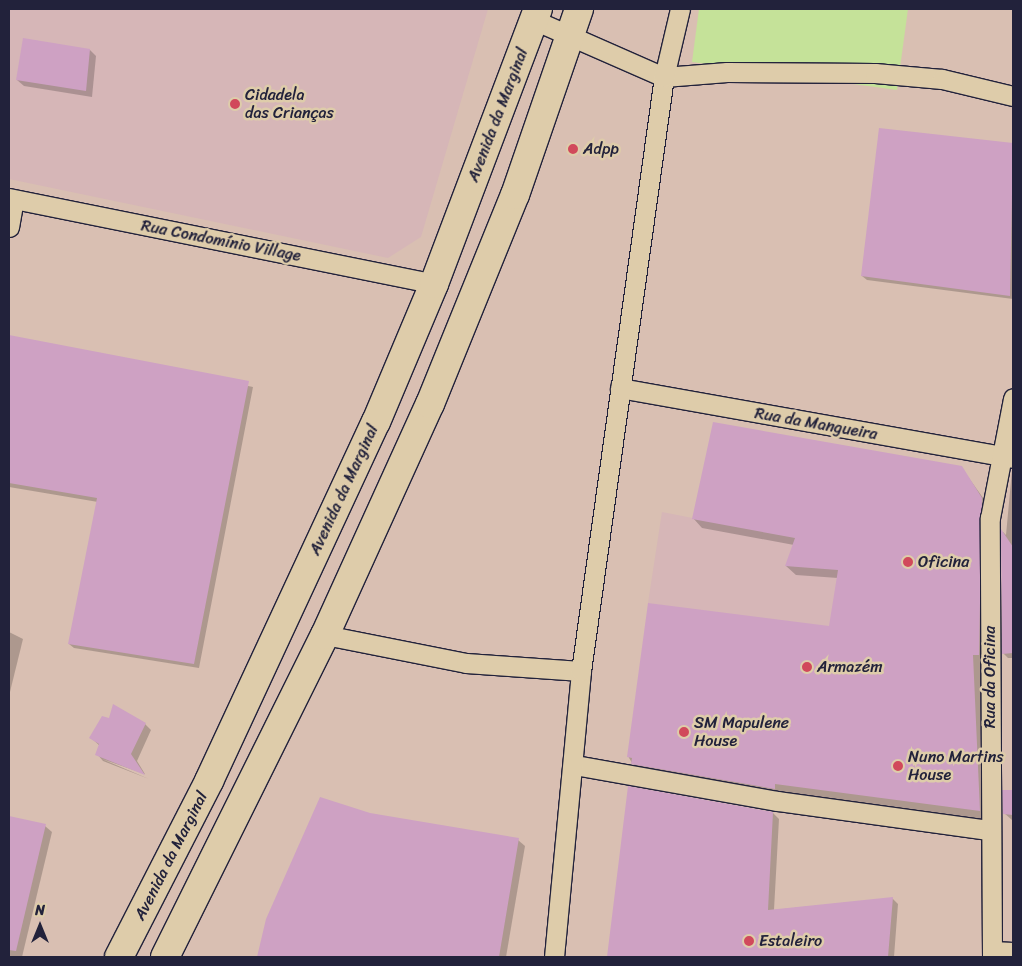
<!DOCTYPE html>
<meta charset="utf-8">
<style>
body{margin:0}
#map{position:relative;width:1022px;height:966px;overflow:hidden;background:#d9bfb2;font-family:Sriracha,sans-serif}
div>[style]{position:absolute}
.built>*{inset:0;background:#d6b6b7}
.green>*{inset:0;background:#c5e299}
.shadow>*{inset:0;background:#0003}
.building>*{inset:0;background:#cea1c3}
.roads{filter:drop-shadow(1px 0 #22223b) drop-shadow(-1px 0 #22223b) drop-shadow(0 1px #22223b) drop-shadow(0 -1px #22223b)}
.minor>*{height:19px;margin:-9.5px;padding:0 9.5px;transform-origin:9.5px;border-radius:9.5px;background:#deccaa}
.primary>*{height:28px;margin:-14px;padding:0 14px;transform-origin:14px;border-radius:14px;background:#deccaa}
.dots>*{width:14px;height:14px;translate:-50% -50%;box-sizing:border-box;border:2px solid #deccaa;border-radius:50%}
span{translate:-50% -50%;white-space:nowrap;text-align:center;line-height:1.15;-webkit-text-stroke:5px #deccaa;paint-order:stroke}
.poi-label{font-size:16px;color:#22223b}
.left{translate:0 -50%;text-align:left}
.street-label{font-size:16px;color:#22223b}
.frame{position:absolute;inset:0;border:10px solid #22223b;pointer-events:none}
.north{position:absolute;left:15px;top:901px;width:50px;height:50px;-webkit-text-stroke:4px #deccaa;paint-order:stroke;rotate:0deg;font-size:14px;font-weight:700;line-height:20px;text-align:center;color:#22223b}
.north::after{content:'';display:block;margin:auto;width:18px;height:22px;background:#22223b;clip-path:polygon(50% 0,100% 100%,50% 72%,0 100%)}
</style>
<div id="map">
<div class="built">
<i style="clip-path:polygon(9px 9px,488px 9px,421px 237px,388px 258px,9px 179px)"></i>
<i style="clip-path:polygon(662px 512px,795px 538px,789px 566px,842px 570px,828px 632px,648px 603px)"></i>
</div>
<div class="green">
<i style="clip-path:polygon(699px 9px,908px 9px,897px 90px,692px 62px)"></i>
</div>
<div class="shadow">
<i style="clip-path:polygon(90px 50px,96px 56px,92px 97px,24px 86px,17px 80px)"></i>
<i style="clip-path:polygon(880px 129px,1013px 145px,1013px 299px,867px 280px,862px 276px)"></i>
<i style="clip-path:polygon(9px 336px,253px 387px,199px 668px,74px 648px,69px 644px,98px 502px,9px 487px)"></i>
<i style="clip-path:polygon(961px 467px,991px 509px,989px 820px,642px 773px,632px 763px,628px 756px,830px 627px,838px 578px,796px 575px,786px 566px,794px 545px,702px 528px,693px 518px)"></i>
<i style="clip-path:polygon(1012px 470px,1013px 658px,1008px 658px,1003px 653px,1003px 532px,1006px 535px)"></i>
<i style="clip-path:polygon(9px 632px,23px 639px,9px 696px)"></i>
<i style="clip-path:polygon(145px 724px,151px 730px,137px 761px,145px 774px,102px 759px,149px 779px,103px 761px,97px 754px,100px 746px,90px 737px)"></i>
<i style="clip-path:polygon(629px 787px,773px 813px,779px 819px,774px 910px,892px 898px,898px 904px,894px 957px,608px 957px)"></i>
<i style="clip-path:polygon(1004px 791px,1013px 791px,1013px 864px,1012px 820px,1004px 813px)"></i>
<i style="clip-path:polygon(370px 814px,518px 840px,525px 846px,506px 957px,259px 957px,267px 921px)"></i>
<i style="clip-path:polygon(9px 818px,45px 826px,52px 832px,22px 957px,9px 957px)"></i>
</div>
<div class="building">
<i style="clip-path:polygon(23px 38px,90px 49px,86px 91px,16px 80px)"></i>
<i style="clip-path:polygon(879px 128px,1013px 143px,1010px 296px,861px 276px)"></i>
<i style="clip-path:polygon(9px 335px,249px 381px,194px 664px,68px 644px,97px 498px,9px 483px)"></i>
<i style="clip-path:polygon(713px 422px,962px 466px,982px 498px,979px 655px,973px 655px,980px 811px,775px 784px,775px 789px,631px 764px,632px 758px,627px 757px,648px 603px,829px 626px,838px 570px,785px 566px,795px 538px,692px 519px)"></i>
<i style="clip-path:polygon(1001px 529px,1013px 547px,1013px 653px,1002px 654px)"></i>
<i style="clip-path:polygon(113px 704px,146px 723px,131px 754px,145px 775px,95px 755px,99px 744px,89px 738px,102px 716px,109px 718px)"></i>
<i style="clip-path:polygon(628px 786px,773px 812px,768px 910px,893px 897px,888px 957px,607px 957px)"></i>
<i style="clip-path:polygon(1002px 790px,1013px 790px,1013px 815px,1003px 814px)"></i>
<i style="clip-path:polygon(320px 797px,370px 813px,519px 838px,499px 957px,257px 957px,266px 919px)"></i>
<i style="clip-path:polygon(9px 816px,46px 824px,16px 951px,9px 950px)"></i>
</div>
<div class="roads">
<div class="minor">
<i style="left:534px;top:20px;width:142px;rotate:23.7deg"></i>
<i style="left:664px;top:77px;width:63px;rotate:-4.5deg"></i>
<i style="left:727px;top:72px;width:148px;rotate:0.4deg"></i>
<i style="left:875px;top:73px;width:67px;rotate:5.1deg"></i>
<i style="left:942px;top:79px;width:73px;rotate:13.5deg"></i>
<i style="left:9px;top:198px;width:434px;rotate:11.4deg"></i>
<i style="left:9px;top:227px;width:27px;rotate:-80deg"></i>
<i style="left:620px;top:388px;width:398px;rotate:10.1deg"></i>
<i style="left:325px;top:635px;width:144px;rotate:11.2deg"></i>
<i style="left:466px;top:663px;width:115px;rotate:4deg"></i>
<i style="left:575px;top:765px;width:205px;rotate:10.1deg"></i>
<i style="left:777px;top:801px;width:215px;rotate:7.8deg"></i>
<i style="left:992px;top:951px;width:21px;rotate:3deg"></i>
<i style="left:554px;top:957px;width:287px;rotate:-84.6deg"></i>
<i style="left:581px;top:671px;width:600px;rotate:-82.05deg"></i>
<i style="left:664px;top:77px;width:70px;rotate:-76.8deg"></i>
<i style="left:992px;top:957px;width:439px;rotate:-90.3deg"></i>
<i style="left:990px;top:518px;width:122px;rotate:-79.1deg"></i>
</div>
<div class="primary">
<i style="left:119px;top:957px;width:198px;rotate:-62.9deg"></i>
<i style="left:209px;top:781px;width:396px;rotate:-65.1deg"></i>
<i style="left:376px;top:422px;width:150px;rotate:-67.2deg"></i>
<i style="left:434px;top:284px;width:294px;rotate:-69.3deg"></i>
<i style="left:165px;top:957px;width:360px;rotate:-63.6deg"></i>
<i style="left:325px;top:635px;width:254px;rotate:-65.6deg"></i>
<i style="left:430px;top:404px;width:226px;rotate:-67.9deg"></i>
<i style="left:515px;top:195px;width:197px;rotate:-71deg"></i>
</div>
</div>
<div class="dots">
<i style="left:235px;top:104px;background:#d1495b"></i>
<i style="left:573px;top:149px;background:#d1495b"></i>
<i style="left:908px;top:562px;background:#d1495b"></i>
<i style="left:807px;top:667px;background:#d1495b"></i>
<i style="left:684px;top:732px;background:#d1495b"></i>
<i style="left:898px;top:766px;background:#d1495b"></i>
<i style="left:749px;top:941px;background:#d1495b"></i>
</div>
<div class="poi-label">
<span class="left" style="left:245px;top:104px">Cidadela<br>das Crianças</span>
<span class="left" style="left:583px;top:149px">Adpp</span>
<span class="left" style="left:918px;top:562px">Oficina</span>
<span class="left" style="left:817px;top:667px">Armazém</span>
<span class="left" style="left:694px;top:732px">SM Mapulene<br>House</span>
<span class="left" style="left:908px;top:766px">Nuno Martins<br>House</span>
<span class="left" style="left:759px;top:941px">Estaleiro</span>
</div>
<div class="street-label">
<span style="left:498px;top:115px;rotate:-69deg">Avenida da Marginal</span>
<span style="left:221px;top:241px;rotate:11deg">Rua Condomínio Village</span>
<span style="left:816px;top:424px;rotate:10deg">Rua da Mangueira</span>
<span style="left:344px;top:490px;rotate:-65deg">Avenida da Marginal</span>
<span style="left:990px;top:677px;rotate:-90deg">Rua da Oficina</span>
<span style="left:171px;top:856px;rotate:-63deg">Avenida da Marginal</span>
</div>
<div class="frame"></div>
<div class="north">N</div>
</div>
